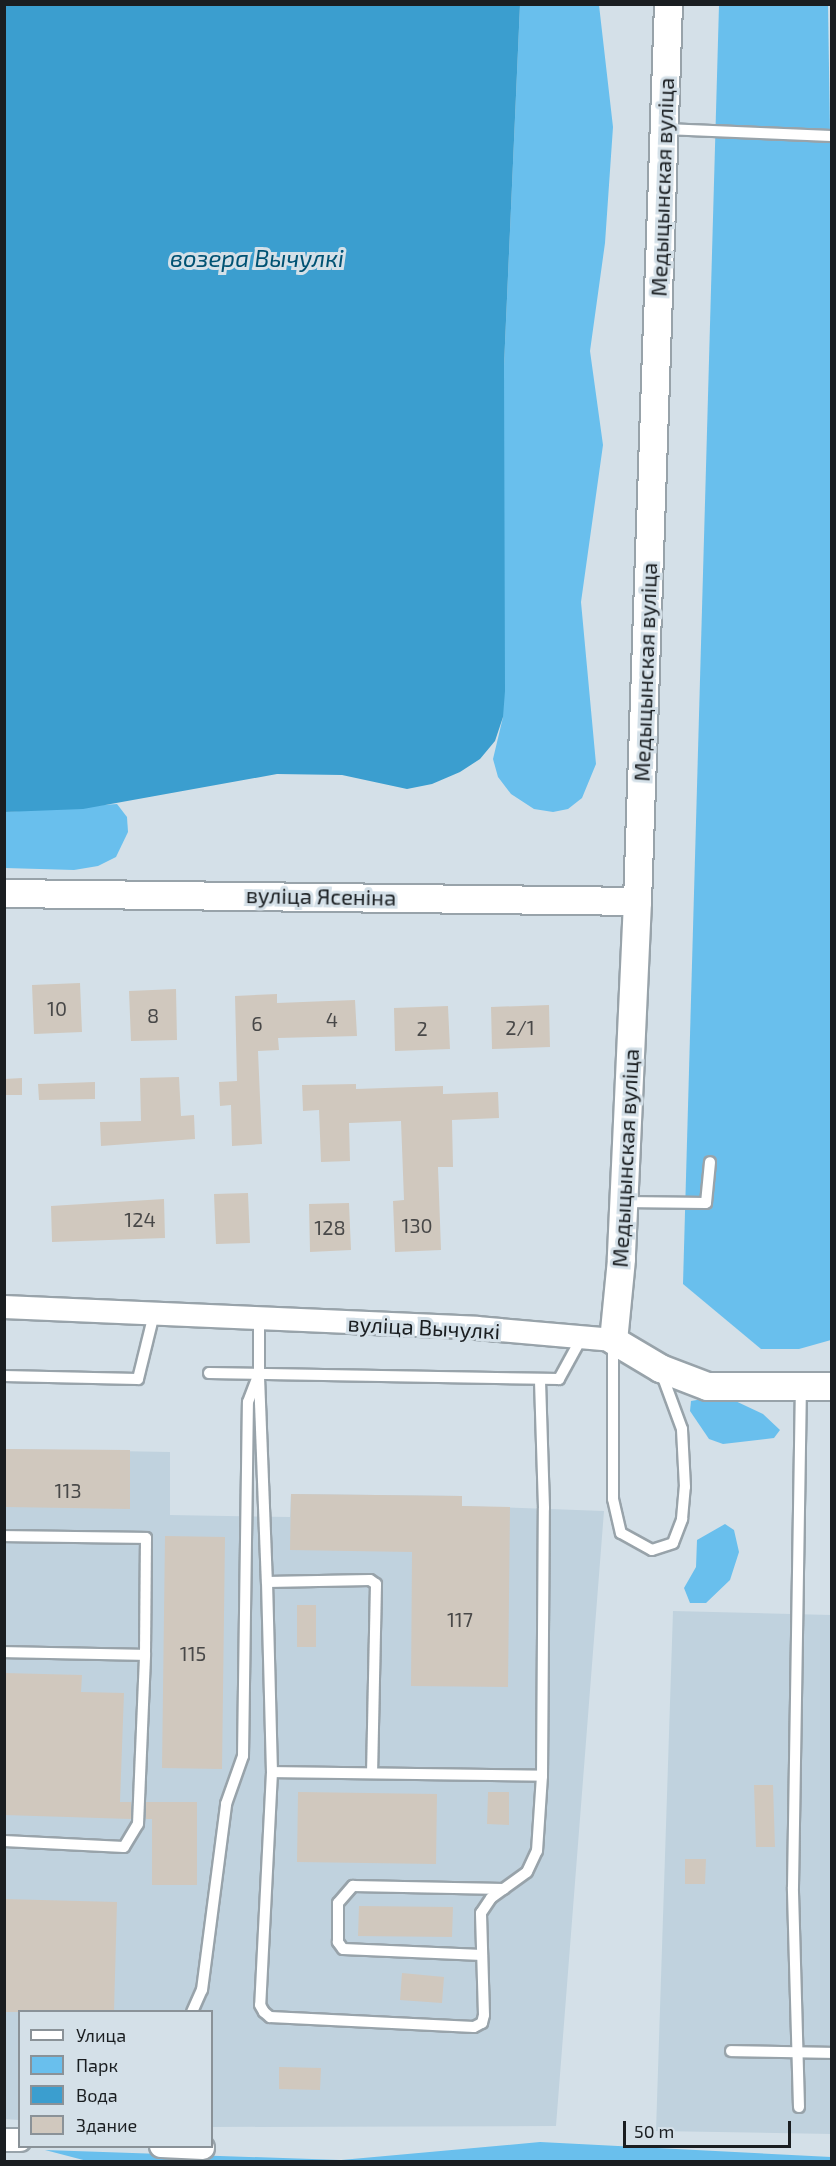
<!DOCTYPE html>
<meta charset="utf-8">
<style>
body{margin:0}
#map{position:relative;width:836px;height:2166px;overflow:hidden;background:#d4e0e8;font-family:"Exo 2",sans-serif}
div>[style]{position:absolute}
.built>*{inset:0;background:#c0d2de}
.green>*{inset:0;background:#69bfed}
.water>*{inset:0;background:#3b9ecf}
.building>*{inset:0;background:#d0c8be}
.roads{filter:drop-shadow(2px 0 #98a3aa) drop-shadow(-2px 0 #98a3aa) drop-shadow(0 2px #98a3aa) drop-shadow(0 -2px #98a3aa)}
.service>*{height:10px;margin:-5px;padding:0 5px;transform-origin:5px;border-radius:5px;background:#fff}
.minor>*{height:22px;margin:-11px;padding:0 11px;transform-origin:11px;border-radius:11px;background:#fff}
.tertiary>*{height:27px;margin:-13.5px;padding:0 13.5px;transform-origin:13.5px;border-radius:13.5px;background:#fff}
span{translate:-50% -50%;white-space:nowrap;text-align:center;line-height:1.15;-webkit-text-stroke:6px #d4e0e8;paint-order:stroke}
.number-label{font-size:20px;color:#484848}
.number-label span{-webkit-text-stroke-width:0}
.street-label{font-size:22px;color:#1a1e21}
.water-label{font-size:24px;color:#005273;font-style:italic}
.frame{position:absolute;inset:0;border:6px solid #1a1e21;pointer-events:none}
.legend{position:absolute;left:18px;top:2010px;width:195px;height:138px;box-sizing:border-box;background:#d4e0e8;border:2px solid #8a9298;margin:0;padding:8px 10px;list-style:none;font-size:18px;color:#1a1e21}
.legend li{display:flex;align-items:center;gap:12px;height:30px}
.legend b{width:30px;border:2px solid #8a9298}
.scale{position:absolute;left:623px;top:2121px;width:168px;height:27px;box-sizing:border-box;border:3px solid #1a1e21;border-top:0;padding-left:8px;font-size:18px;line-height:21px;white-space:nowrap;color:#1a1e21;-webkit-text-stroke:4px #d4e0e8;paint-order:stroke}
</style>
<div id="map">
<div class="built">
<i style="clip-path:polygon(5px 1449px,170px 1452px,170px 1515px,290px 1517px,291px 1494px,462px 1496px,462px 1506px,604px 1511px,556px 2126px,212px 2127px,212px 2012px,20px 2012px,19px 2120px,5px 2119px)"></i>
<i style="clip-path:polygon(673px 1611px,831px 1615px,831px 2134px,656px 2131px)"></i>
</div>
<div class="green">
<i style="clip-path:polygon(520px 5px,599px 5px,613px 127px,605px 243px,590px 351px,603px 445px,581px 602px,596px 764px,582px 798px,568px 809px,553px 812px,534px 809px,511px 794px,498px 777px,493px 759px,503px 717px,504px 366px)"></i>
<i style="clip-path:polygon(719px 5px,828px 5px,832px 260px,831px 1340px,799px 1349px,761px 1349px,683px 1284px)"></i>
<i style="clip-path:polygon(117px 804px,127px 817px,128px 832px,116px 857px,98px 866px,74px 870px,5px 868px,5px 812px)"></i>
<i style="clip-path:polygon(714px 1397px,729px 1398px,763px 1414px,780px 1430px,774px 1438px,723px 1444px,709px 1439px,690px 1411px,691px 1401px)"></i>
<i style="clip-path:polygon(725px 1524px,734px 1530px,739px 1552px,730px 1580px,706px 1603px,690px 1603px,684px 1588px,696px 1567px,697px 1540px)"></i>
<i style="clip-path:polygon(540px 2142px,831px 2157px,832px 2161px,91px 2162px,45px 2150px,341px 2160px)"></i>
</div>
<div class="water">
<i style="clip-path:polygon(5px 4px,520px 5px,504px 366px,505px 691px,503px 717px,495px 741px,480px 759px,460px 772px,432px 784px,407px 789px,342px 775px,277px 774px,83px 809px,5px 812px)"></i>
</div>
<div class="building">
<i style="clip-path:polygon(80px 983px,82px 1032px,34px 1034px,32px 985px)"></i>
<i style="clip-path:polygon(176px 989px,177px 1040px,131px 1041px,129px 991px)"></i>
<i style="clip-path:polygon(277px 994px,277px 1003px,355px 1000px,357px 1036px,278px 1038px,279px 1050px,258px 1051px,262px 1144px,232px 1146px,231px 1105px,220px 1106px,219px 1082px,237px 1081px,235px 996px)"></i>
<i style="clip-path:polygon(549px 1005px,550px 1047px,492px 1049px,491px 1007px)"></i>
<i style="clip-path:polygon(448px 1006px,450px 1049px,395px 1051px,394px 1008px)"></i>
<i style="clip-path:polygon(179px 1077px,181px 1116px,194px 1115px,195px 1139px,101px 1146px,100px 1122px,141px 1121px,140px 1078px)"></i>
<i style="clip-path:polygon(22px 1078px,22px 1095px,4px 1095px,4px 1079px)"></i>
<i style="clip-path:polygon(95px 1082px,95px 1099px,39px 1100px,38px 1084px)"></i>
<i style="clip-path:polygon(356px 1084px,356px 1089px,443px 1086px,443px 1094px,498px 1092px,499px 1118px,452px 1120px,453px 1167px,438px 1167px,441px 1250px,395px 1252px,393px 1201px,404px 1200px,401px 1121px,349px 1123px,350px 1161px,321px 1162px,319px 1110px,303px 1111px,302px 1085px)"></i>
<i style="clip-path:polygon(248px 1193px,250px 1243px,216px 1244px,214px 1194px)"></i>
<i style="clip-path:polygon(164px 1199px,165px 1238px,52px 1242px,51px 1206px)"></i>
<i style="clip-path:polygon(349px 1203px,351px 1250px,310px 1252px,309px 1204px)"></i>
<i style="clip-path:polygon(6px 1449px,130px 1450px,130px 1509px,6px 1507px)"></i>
<i style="clip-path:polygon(291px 1494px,462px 1496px,462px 1506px,510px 1507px,508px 1687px,411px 1686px,412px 1552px,290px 1550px)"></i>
<i style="clip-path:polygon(165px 1536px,225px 1537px,222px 1769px,162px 1768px)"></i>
<i style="clip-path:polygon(297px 1605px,316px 1605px,316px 1647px,297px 1647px)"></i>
<i style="clip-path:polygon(4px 1673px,82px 1675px,81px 1692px,124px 1693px,120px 1802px,131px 1802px,131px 1819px,4px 1815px)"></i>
<i style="clip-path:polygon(754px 1785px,773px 1785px,775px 1847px,756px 1847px)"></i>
<i style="clip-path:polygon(298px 1792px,437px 1794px,436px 1864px,297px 1862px)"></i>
<i style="clip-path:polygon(488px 1792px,509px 1792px,509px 1825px,487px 1824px)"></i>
<i style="clip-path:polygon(146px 1802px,197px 1802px,197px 1885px,152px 1885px,152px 1819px,146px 1819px)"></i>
<i style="clip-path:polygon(685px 1859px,706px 1859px,705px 1884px,685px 1884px)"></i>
<i style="clip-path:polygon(4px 1899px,117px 1902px,114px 2012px,4px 2012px)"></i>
<i style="clip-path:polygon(359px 1906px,453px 1907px,452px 1937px,358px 1936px)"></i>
<i style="clip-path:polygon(402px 1973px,444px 1977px,442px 2003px,400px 2000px)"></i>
<i style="clip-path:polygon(279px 2067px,321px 2068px,320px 2090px,279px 2089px)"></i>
</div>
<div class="roads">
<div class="service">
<i style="left:664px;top:129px;width:168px;rotate:2.4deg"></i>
<i style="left:624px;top:1202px;width:82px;rotate:0.7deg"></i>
<i style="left:706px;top:1203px;width:41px;rotate:-84.4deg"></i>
<i style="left:613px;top:1343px;width:156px;rotate:90deg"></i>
<i style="left:613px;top:1499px;width:35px;rotate:77deg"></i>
<i style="left:621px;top:1533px;width:35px;rotate:29deg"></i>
<i style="left:652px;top:1550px;width:22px;rotate:-18deg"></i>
<i style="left:673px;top:1543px;width:26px;rotate:-69deg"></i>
<i style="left:682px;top:1519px;width:32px;rotate:-85deg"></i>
<i style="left:685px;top:1487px;width:58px;rotate:-93deg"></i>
<i style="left:682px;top:1429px;width:61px;rotate:-110.2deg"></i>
<i style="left:209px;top:1373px;width:350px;rotate:1deg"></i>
<i style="left:559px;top:1379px;width:48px;rotate:-61.3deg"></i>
<i style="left:4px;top:1376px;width:134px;rotate:1.3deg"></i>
<i style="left:138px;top:1379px;width:67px;rotate:-76.2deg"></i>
<i style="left:259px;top:1377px;width:205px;rotate:87.8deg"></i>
<i style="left:267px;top:1582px;width:103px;rotate:-1.1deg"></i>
<i style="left:370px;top:1580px;width:7px;rotate:34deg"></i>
<i style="left:376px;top:1584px;width:188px;rotate:91.2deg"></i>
<i style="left:4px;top:1536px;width:142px;rotate:0.8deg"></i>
<i style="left:146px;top:1538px;width:117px;rotate:90.5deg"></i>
<i style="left:145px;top:1655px;width:141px;rotate:-178.8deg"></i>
<i style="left:267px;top:1582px;width:190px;rotate:88.5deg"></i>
<i style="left:272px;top:1772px;width:233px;rotate:92.9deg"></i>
<i style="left:260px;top:2005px;width:8px;rotate:60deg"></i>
<i style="left:264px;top:2012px;width:8px;rotate:40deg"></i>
<i style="left:270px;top:2017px;width:204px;rotate:2.8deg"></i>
<i style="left:474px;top:2027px;width:9px;rotate:-27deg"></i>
<i style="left:482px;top:2023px;width:8px;rotate:-76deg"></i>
<i style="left:484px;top:2015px;width:102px;rotate:-91.7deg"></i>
<i style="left:481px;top:1913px;width:18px;rotate:-56deg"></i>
<i style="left:491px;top:1898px;width:44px;rotate:-35.8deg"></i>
<i style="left:527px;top:1872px;width:23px;rotate:-65deg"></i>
<i style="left:537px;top:1851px;width:75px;rotate:-86.2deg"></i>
<i style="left:542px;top:1776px;width:268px;rotate:-89.6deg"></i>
<i style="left:544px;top:1508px;width:129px;rotate:-91.8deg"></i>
<i style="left:272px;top:1772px;width:270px;rotate:0.8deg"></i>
<i style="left:4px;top:1841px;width:120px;rotate:2.9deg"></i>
<i style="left:124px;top:1847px;width:27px;rotate:-59deg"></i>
<i style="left:138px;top:1824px;width:169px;rotate:-87.6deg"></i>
<i style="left:482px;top:1955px;width:139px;rotate:-177.5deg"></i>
<i style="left:343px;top:1949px;width:9px;rotate:-126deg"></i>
<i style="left:338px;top:1942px;width:39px;rotate:-90deg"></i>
<i style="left:338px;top:1903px;width:23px;rotate:-49deg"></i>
<i style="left:353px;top:1886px;width:151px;rotate:1.1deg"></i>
<i style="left:192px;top:2012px;width:24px;rotate:-66deg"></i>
<i style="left:202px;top:1990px;width:188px;rotate:-82.6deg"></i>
<i style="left:226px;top:1804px;width:51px;rotate:-70.5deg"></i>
<i style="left:243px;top:1756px;width:354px;rotate:-89.2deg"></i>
<i style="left:248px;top:1402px;width:31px;rotate:-69deg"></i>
<i style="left:259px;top:1373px;width:54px;rotate:-90deg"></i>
<i style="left:731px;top:2051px;width:101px;rotate:1.1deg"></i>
<i style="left:799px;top:2107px;width:220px;rotate:-91.6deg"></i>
<i style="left:793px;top:1887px;width:501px;rotate:-89.09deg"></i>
</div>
<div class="minor">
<i style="left:4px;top:1307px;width:473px;rotate:2.5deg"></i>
<i style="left:477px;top:1328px;width:137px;rotate:5deg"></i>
<i style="left:4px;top:2140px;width:16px"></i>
<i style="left:161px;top:2146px;width:42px;rotate:2.7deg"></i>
</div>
<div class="tertiary">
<i style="left:668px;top:4px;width:898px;rotate:91.98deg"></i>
<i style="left:637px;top:901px;width:358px;rotate:92.6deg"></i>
<i style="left:621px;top:1259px;width:81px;rotate:95.6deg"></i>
<i style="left:613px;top:1340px;width:55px;rotate:30.8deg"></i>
<i style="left:660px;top:1368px;width:50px;rotate:21deg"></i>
<i style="left:707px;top:1386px;width:125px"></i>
<i style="left:4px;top:893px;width:633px;rotate:0.72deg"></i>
</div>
</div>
<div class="number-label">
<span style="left:57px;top:1008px">10</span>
<span style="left:153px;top:1015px">8</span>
<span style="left:332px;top:1019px">4</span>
<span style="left:257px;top:1023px">6</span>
<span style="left:520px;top:1027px">2/1</span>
<span style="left:422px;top:1028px">2</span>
<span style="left:140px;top:1219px">124</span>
<span style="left:417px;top:1225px">130</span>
<span style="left:330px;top:1227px">128</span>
<span style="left:68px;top:1490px">113</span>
<span style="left:460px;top:1619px">117</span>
<span style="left:193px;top:1653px">115</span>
</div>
<div class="street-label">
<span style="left:662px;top:187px;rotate:-88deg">Медыцынская вуліца</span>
<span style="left:645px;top:672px;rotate:-88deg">Медыцынская вуліца</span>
<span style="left:321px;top:896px;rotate:1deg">вуліца Ясеніна</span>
<span style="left:625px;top:1158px;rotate:-87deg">Медыцынская вуліца</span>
<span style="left:424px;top:1327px;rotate:3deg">вуліца Вычулкі</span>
</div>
<div class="water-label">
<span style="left:257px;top:258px">возера Вычулкі</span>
</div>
<div class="frame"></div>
<ul class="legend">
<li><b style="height:8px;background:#fff"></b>Улица</li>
<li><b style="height:16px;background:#69bfed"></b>Парк</li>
<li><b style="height:16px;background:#3b9ecf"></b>Вода</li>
<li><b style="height:16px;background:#d0c8be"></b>Здание</li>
</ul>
<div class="scale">50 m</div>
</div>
